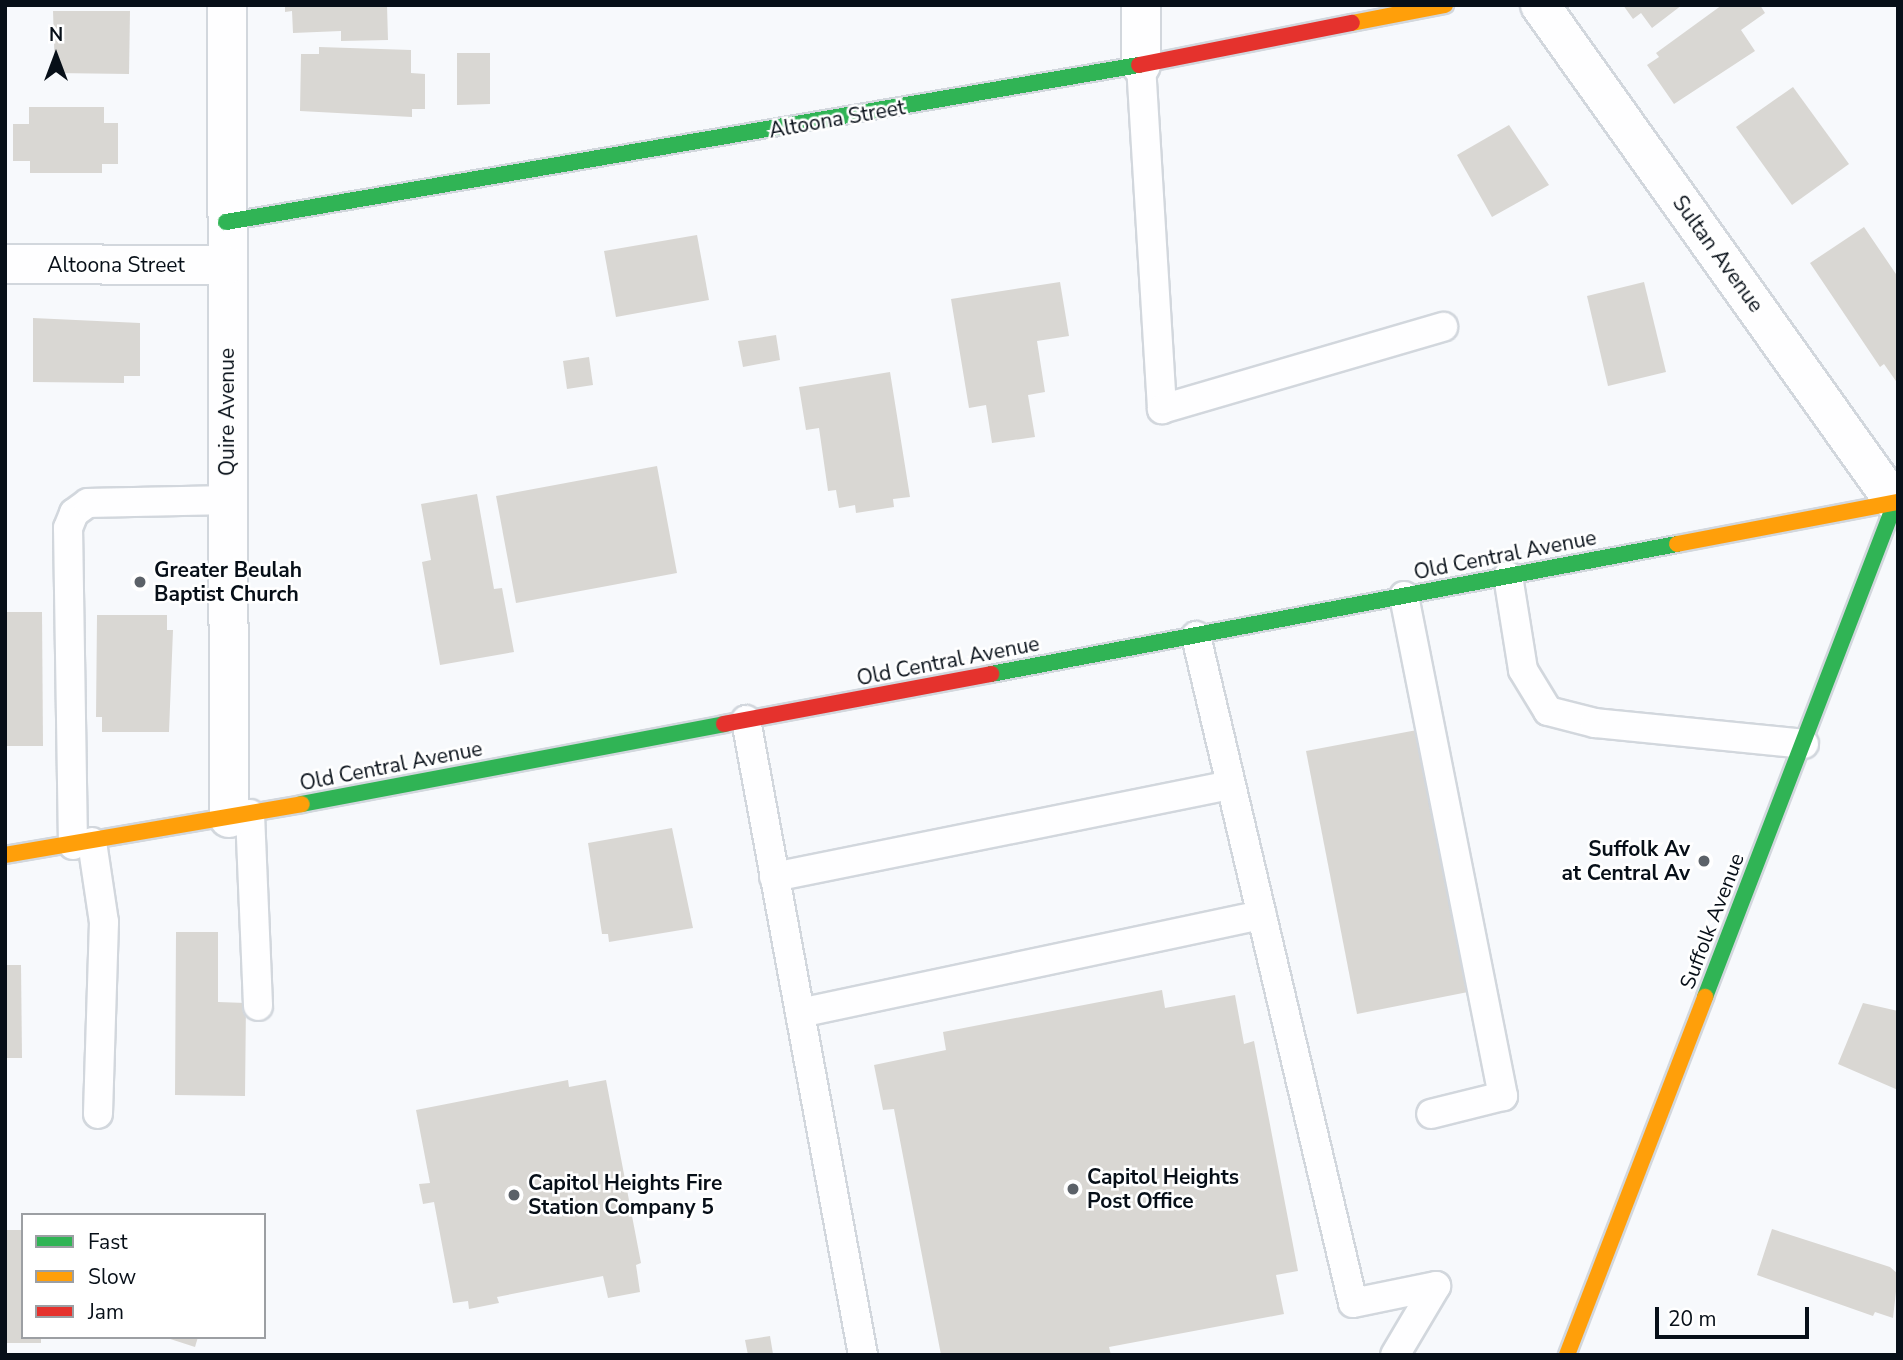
<!DOCTYPE html>
<style>
body{margin:0}
#map{position:relative;width:1903px;height:1360px;overflow:hidden;background:#f7f9fc;font-family:"Nunito Sans",sans-serif}
div>[style]{position:absolute}
.building>*{inset:0;background:#d9d7d3}
.roads{filter:drop-shadow(2px 0 #d2d7dd) drop-shadow(-2px 0 #d2d7dd) drop-shadow(0 2px #d2d7dd) drop-shadow(0 -2px #d2d7dd)}
.lane>*{height:28px;margin:-14px;padding:0 14px;transform-origin:14px;border-radius:14px;background:#fefeff}
.street>*{height:38px;margin:-19px;padding:0 19px;transform-origin:19px;border-radius:19px;background:#fefeff}
.fast>*{height:16px;margin:-8px;padding:0 8px;transform-origin:8px;border-radius:8px;background:#30b455}
.slow>*{height:16px;margin:-8px;padding:0 8px;transform-origin:8px;border-radius:8px;background:#ff9f0a}
.jam>*{height:16px;margin:-8px;padding:0 8px;transform-origin:8px;border-radius:8px;background:#e5322d}
.dots>*{width:19px;height:19px;translate:-50% -50%;box-sizing:border-box;border:4px solid #fff;border-radius:50%}
span{translate:-50% -50%;white-space:nowrap;text-align:center;line-height:1.15;-webkit-text-stroke:5px #fff;paint-order:stroke}
.street-label{font-size:21px;color:#070f18}
.poi-label{font-size:21px;color:#070f18;font-weight:700}
.left{translate:0 -50%;text-align:left}
.right{translate:-100% -50%;text-align:right}
.frame{position:absolute;inset:0;border:7px solid #070f18;pointer-events:none}
.legend{position:absolute;left:21px;top:1213px;width:245px;height:126px;box-sizing:border-box;background:#fff;border:2px solid #9c9fa3;margin:0;padding:9px 12px;list-style:none;font-size:21px;color:#070f18}
.legend li{display:flex;align-items:center;gap:14px;height:35px}
.legend b{width:35px;border:2px solid #9c9fa3}
.north{position:absolute;left:21px;top:21px;width:70px;height:70px;-webkit-text-stroke:5px #fff;paint-order:stroke;rotate:0deg;font-size:19px;font-weight:700;line-height:28px;text-align:center;color:#070f18}
.north::after{content:'';display:block;margin:auto;width:24px;height:32px;background:#070f18;clip-path:polygon(50% 0,100% 100%,50% 72%,0 100%)}
.scale{position:absolute;left:1655px;top:1307px;width:154px;height:32px;box-sizing:border-box;border:4px solid #070f18;border-top:0;padding-left:9px;font-size:21px;line-height:24px;white-space:nowrap;color:#070f18;-webkit-text-stroke:5px #fff;paint-order:stroke}
</style>
<div id="map">
<div class="building">
<i style="clip-path:polygon(285px 5px,387px 5px,388px 40px,341px 41px,341px 31px,293px 33px,292px 11px,285px 12px)"></i>
<i style="clip-path:polygon(1623px 5px,1682px 5px,1652px 28px,1641px 13px,1633px 19px)"></i>
<i style="clip-path:polygon(1722px 5px,1760px 5px,1765px 13px,1741px 30px,1755px 51px,1674px 104px,1647px 65px,1659px 57px,1656px 53px)"></i>
<i style="clip-path:polygon(53px 11px,130px 11px,129px 74px,55px 73px)"></i>
<i style="clip-path:polygon(319px 47px,411px 50px,411px 73px,425px 74px,425px 109px,412px 109px,412px 117px,300px 111px,301px 54px,319px 54px)"></i>
<i style="clip-path:polygon(457px 53px,490px 53px,490px 104px,457px 105px)"></i>
<i style="clip-path:polygon(1793px 87px,1849px 164px,1792px 205px,1736px 127px)"></i>
<i style="clip-path:polygon(29px 107px,104px 107px,104px 123px,118px 123px,118px 164px,102px 164px,102px 173px,30px 173px,30px 161px,13px 161px,13px 124px,29px 124px)"></i>
<i style="clip-path:polygon(1509px 125px,1549px 185px,1492px 217px,1457px 155px)"></i>
<i style="clip-path:polygon(1864px 227px,1898px 277px,1898px 384px,1884px 364px,1880px 367px,1810px 263px)"></i>
<i style="clip-path:polygon(697px 235px,709px 300px,616px 317px,604px 251px)"></i>
<i style="clip-path:polygon(1060px 282px,1069px 336px,1037px 341px,1045px 392px,1028px 395px,1035px 437px,992px 443px,986px 405px,969px 408px,951px 299px)"></i>
<i style="clip-path:polygon(1644px 282px,1666px 372px,1608px 386px,1587px 296px)"></i>
<i style="clip-path:polygon(33px 318px,140px 323px,140px 376px,124px 376px,124px 383px,33px 382px)"></i>
<i style="clip-path:polygon(776px 335px,780px 360px,743px 367px,738px 341px)"></i>
<i style="clip-path:polygon(589px 357px,593px 385px,567px 389px,563px 361px)"></i>
<i style="clip-path:polygon(890px 372px,910px 497px,893px 499px,894px 507px,856px 513px,855px 505px,839px 508px,836px 490px,828px 491px,819px 428px,806px 430px,799px 387px)"></i>
<i style="clip-path:polygon(657px 466px,677px 573px,516px 603px,496px 496px)"></i>
<i style="clip-path:polygon(477px 494px,494px 589px,502px 588px,514px 652px,440px 665px,422px 562px,431px 560px,421px 504px)"></i>
<i style="clip-path:polygon(5px 612px,42px 612px,43px 746px,5px 746px)"></i>
<i style="clip-path:polygon(97px 615px,167px 615px,167px 630px,173px 630px,169px 732px,102px 732px,102px 717px,96px 717px)"></i>
<i style="clip-path:polygon(1417px 730px,1468px 992px,1357px 1014px,1306px 751px)"></i>
<i style="clip-path:polygon(672px 828px,693px 928px,609px 942px,608px 934px,602px 934px,588px 843px)"></i>
<i style="clip-path:polygon(176px 932px,218px 932px,218px 1002px,246px 1003px,245px 1096px,175px 1095px)"></i>
<i style="clip-path:polygon(5px 965px,21px 965px,22px 1058px,5px 1058px)"></i>
<i style="clip-path:polygon(1162px 990px,1165px 1008px,1235px 995px,1244px 1044px,1254px 1041px,1298px 1271px,1276px 1275px,1284px 1314px,1109px 1347px,1111px 1355px,941px 1355px,894px 1109px,883px 1110px,874px 1065px,946px 1050px,943px 1032px)"></i>
<i style="clip-path:polygon(1863px 1003px,1898px 1011px,1898px 1090px,1838px 1064px)"></i>
<i style="clip-path:polygon(568px 1080px,569px 1087px,606px 1080px,641px 1263px,636px 1265px,640px 1292px,608px 1298px,603px 1276px,497px 1297px,499px 1303px,469px 1309px,468px 1301px,453px 1303px,434px 1202px,423px 1204px,419px 1184px,430px 1183px,416px 1110px)"></i>
<i style="clip-path:polygon(1772px 1229px,1890px 1267px,1898px 1274px,1893px 1318px,1875px 1312px,1873px 1316px,1757px 1275px)"></i>
<i style="clip-path:polygon(5px 1230px,23px 1230px,23px 1337px,41px 1337px,41px 1343px,5px 1343px)"></i>
<i style="clip-path:polygon(770px 1336px,773px 1354px,748px 1355px,745px 1340px)"></i>
<i style="clip-path:polygon(164px 1337px,198px 1337px,195px 1347px)"></i>
</div>
<div class="roads">
<div class="lane">
<i style="left:1141px;top:65px;width:345px;rotate:86.5deg"></i>
<i style="left:1162px;top:409px;width:293px;rotate:-16.3deg"></i>
<i style="left:1508px;top:576px;width:95px;rotate:80.9deg"></i>
<i style="left:1523px;top:670px;width:48px;rotate:58.6deg"></i>
<i style="left:1548px;top:711px;width:49px;rotate:14.3deg"></i>
<i style="left:1595px;top:723px;width:210px;rotate:5.7deg"></i>
<i style="left:1404px;top:596px;width:510px;rotate:78.8deg"></i>
<i style="left:1503px;top:1096px;width:74px;rotate:166deg"></i>
<i style="left:1196px;top:636px;width:685px;rotate:76.75deg"></i>
<i style="left:1353px;top:1303px;width:85px;rotate:-11.6deg"></i>
<i style="left:1436px;top:1286px;width:80px;rotate:120.7deg"></i>
<i style="left:746px;top:720px;width:646px;rotate:79.56deg"></i>
<i style="left:250px;top:814px;width:192px;rotate:87.6deg"></i>
<i style="left:92px;top:842px;width:81px;rotate:81.5deg"></i>
<i style="left:104px;top:922px;width:192px;rotate:91.8deg"></i>
<i style="left:73px;top:845px;width:317px;rotate:-90.9deg"></i>
<i style="left:68px;top:528px;width:16px;rotate:-68deg"></i>
<i style="left:74px;top:513px;width:17px;rotate:-36deg"></i>
<i style="left:88px;top:503px;width:140px;rotate:-1.2deg"></i>
<i style="left:774px;top:877px;width:466px;rotate:-11.4deg"></i>
<i style="left:800px;top:1013px;width:472px;rotate:-12deg"></i>
</div>
<div class="street">
<i style="left:227px;top:5px;width:813px;rotate:89.86deg"></i>
<i style="left:1540px;top:5px;width:612px;rotate:54.52deg"></i>
<i style="left:1141px;top:65px;width:60px;rotate:-90deg"></i>
<i style="left:5px;top:264px;width:221px;rotate:0.3deg"></i>
</div>
<div class="fast">
<i style="left:226px;top:222px;width:926px;rotate:-9.76deg"></i>
<i style="left:991px;top:674px;width:698px;rotate:-10.73deg"></i>
<i style="left:302px;top:804px;width:430px;rotate:-10.7deg"></i>
<i style="left:1705px;top:997px;width:529px;rotate:-68.96deg"></i>
</div>
<div class="slow">
<i style="left:1352px;top:23px;width:95px;rotate:-11deg"></i>
<i style="left:1677px;top:544px;width:225px;rotate:-10.8deg"></i>
<i style="left:5px;top:855px;width:301px;rotate:-9.7deg"></i>
<i style="left:1567px;top:1355px;width:384px;rotate:-68.9deg"></i>
</div>
<div class="jam">
<i style="left:1139px;top:65px;width:217px;rotate:-11.2deg"></i>
<i style="left:724px;top:724px;width:272px;rotate:-10.6deg"></i>
</div>
</div>
<div class="dots">
<i style="left:140px;top:582px;background:#5b6168"></i>
<i style="left:1704px;top:861px;background:#5b6168"></i>
<i style="left:1073px;top:1189px;background:#5b6168"></i>
<i style="left:514px;top:1195px;background:#5b6168"></i>
</div>
<div class="street-label">
<span style="left:837px;top:119px;rotate:-10deg">Altoona Street</span>
<span style="left:1718px;top:254px;rotate:54deg">Sultan Avenue</span>
<span style="left:116px;top:265px">Altoona Street</span>
<span style="left:227px;top:412px;rotate:-90deg">Quire Avenue</span>
<span style="left:1505px;top:555px;rotate:-11deg">Old Central Avenue</span>
<span style="left:948px;top:661px;rotate:-11deg">Old Central Avenue</span>
<span style="left:391px;top:766px;rotate:-11deg">Old Central Avenue</span>
<span style="left:1712px;top:921px;rotate:-69deg">Suffolk Avenue</span>
</div>
<div class="poi-label">
<span class="left" style="left:154px;top:582px">Greater Beulah<br>Baptist Church</span>
<span class="right" style="left:1690px;top:861px">Suffolk Av<br>at Central Av</span>
<span class="left" style="left:1087px;top:1189px">Capitol Heights<br>Post Office</span>
<span class="left" style="left:528px;top:1195px">Capitol Heights Fire<br>Station Company 5</span>
</div>
<div class="frame"></div>
<ul class="legend">
<li><b style="height:9px;background:#30b455"></b>Fast</li>
<li><b style="height:9px;background:#ff9f0a"></b>Slow</li>
<li><b style="height:9px;background:#e5322d"></b>Jam</li>
</ul>
<div class="north">N</div>
<div class="scale">20 m</div>
</div>
